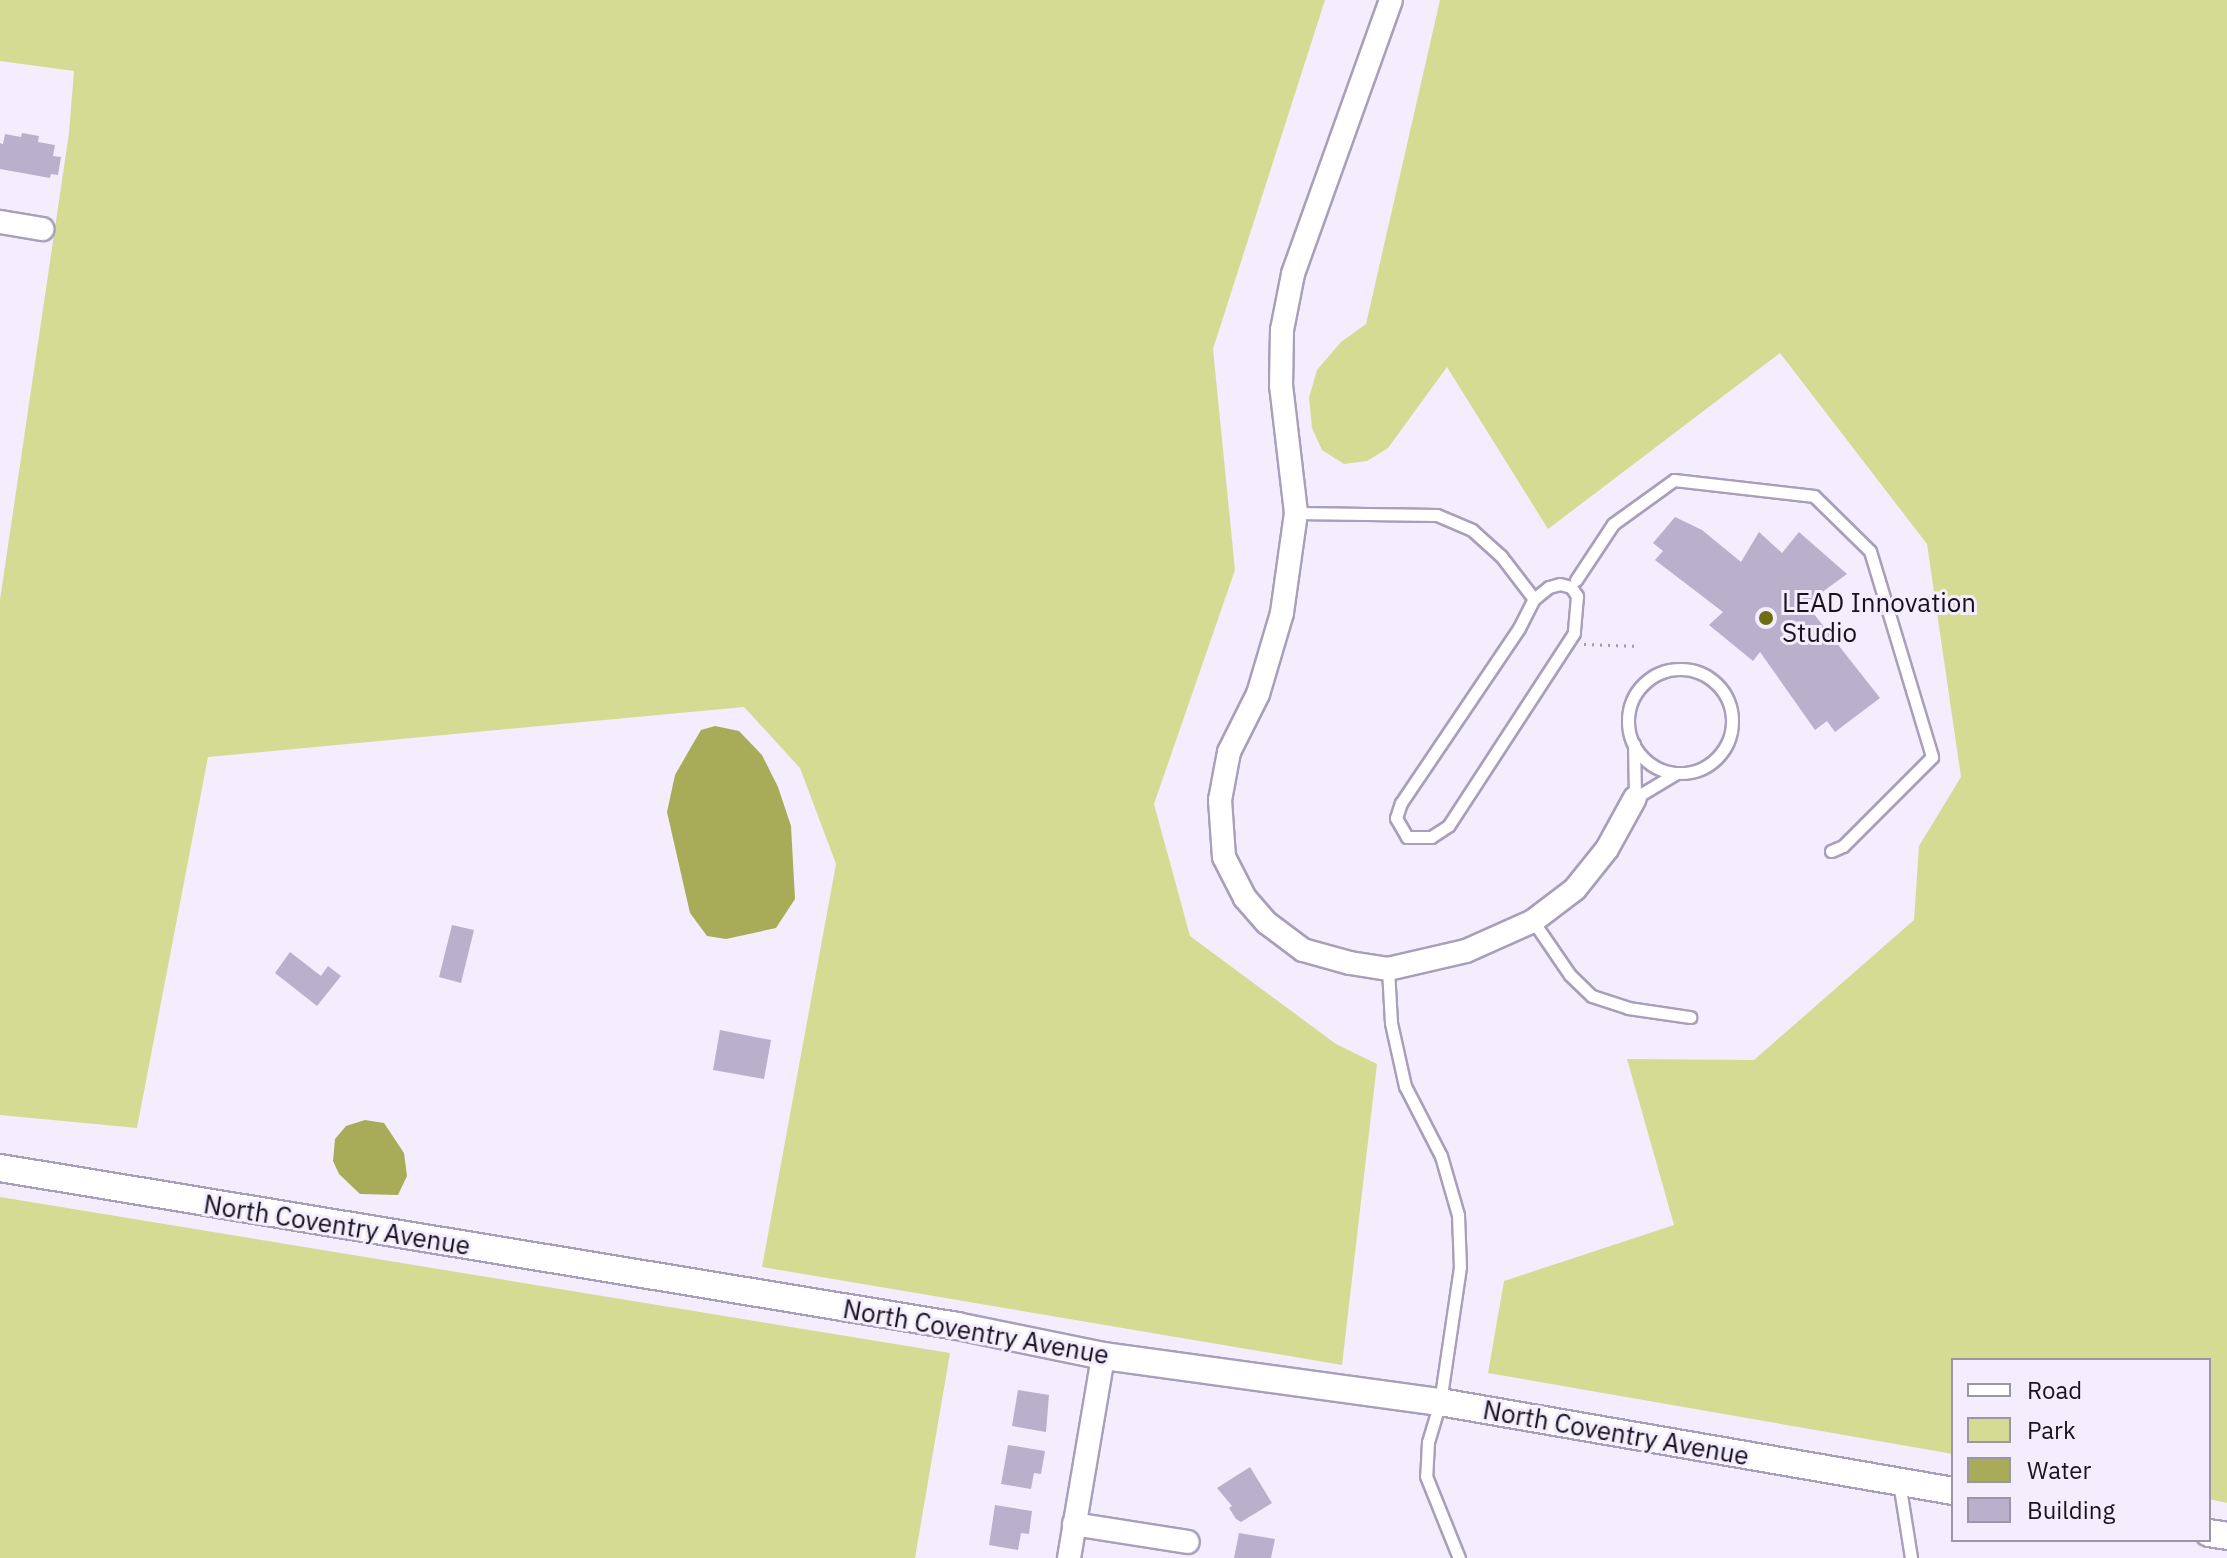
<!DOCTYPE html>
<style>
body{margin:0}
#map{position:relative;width:2227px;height:1558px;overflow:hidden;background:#f3edfe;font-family:"IBM Plex Sans",sans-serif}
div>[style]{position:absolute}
.green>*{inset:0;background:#d6db93}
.water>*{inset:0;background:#a8ac58}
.building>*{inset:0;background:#b9b1cc}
.path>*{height:3px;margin-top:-1.5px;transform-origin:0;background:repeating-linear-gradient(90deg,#a19caa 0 2px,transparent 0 8px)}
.roads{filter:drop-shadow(2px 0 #a89fba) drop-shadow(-2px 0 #a89fba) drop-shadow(0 2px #a89fba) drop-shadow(0 -2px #a89fba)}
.service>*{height:11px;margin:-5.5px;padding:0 5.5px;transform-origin:5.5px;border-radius:5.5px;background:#fff}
.service>.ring{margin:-5.5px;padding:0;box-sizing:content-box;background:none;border:11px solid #fff;border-radius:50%}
.minor>*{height:22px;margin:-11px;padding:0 11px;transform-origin:11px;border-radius:11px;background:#fff}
.tertiary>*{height:26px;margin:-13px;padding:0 13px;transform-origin:13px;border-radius:13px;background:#fff}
.dots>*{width:22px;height:22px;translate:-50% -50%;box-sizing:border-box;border:4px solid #f3edfe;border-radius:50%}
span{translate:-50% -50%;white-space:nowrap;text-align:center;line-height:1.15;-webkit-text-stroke:6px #f3edfe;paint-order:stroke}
.poi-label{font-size:26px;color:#17141e}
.left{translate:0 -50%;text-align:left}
.street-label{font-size:26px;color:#17141e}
.legend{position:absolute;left:1951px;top:1358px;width:260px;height:184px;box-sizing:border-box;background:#f3edfe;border:2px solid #9b96a4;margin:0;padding:10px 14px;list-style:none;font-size:24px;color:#17141e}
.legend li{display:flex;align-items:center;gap:16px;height:40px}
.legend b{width:40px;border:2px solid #9b96a4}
</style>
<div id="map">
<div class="green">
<i style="clip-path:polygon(0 0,1325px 0,1213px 349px,1235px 570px,1154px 804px,1190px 936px,1336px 1044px,1377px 1064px,1342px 1365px,762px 1267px,836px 864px,800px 768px,744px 707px,208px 757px,137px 1128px,0 1115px,0 600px,69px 133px,74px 71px,0 61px)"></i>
<i style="clip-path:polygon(1440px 0,2227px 0,2227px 1503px,2209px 1499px,2209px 1360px,1953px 1360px,1953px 1454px,1488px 1373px,1504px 1281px,1674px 1225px,1627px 1059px,1754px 1060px,1914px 920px,1919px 846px,1961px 777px,1927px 544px,1780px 353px,1548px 529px,1447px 367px,1388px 448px,1367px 461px,1344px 464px,1322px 450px,1312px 428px,1309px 398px,1317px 370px,1341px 342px,1366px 324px)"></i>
<i style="clip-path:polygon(0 1197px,950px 1353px,915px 1558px,0 1558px)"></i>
</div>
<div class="water">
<i style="clip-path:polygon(715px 726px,739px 731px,762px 755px,778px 787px,791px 826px,795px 899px,776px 928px,726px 939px,707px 936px,690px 913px,667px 812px,675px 775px,691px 747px,701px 730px)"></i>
<i style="clip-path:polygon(365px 1120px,384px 1123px,404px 1153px,407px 1176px,398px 1195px,360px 1194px,339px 1174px,333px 1161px,335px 1139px,346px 1126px)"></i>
</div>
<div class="building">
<i style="clip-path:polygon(22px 133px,39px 136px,38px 142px,55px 145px,53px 156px,61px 157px,58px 175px,51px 174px,50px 178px,0 169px,0 143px,3px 144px,5px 134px,21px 137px)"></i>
<i style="clip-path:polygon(1675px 517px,1702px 530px,1741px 562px,1759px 532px,1782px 553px,1799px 532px,1847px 574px,1806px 604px,1880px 698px,1835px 732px,1827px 721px,1815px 730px,1760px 652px,1753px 661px,1709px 625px,1723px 612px,1655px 560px,1663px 551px,1653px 543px)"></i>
<i style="clip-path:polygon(452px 925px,474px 930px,461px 983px,439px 977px)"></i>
<i style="clip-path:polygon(290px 952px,321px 976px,328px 966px,341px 976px,317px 1006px,275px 973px)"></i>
<i style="clip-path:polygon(720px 1030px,771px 1040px,764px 1079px,713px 1070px)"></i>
<i style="clip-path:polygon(1018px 1390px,1049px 1395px,1046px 1432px,1012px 1426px)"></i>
<i style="clip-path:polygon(1008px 1445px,1045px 1451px,1041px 1474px,1034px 1473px,1031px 1489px,1001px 1484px)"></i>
<i style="clip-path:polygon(1250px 1467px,1272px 1503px,1241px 1522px,1236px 1519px,1229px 1508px,1232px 1506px,1217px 1488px)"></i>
<i style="clip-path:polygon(995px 1505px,1032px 1511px,1029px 1534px,1021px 1533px,1018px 1550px,989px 1545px)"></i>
<i style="clip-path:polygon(1239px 1533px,1275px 1539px,1271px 1558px,1234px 1558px)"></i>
</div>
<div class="path">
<i style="left:1584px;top:644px;width:56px;rotate:2deg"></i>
</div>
<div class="roads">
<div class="service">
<i style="left:1296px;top:513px;width:141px;rotate:0.8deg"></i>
<i style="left:1437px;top:515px;width:38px;rotate:23deg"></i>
<i style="left:1472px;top:530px;width:39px;rotate:42deg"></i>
<i style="left:1501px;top:556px;width:54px;rotate:52.5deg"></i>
<i style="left:1576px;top:580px;width:67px;rotate:-56.5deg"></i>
<i style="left:1613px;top:524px;width:75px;rotate:-35.8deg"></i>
<i style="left:1674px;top:480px;width:141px;rotate:6.5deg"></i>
<i style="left:1814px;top:496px;width:78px;rotate:44.5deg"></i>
<i style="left:1870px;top:551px;width:215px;rotate:73.2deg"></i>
<i style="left:1932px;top:757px;width:126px;rotate:135deg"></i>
<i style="left:1843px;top:846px;width:13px;rotate:157deg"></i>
<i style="left:1560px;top:584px;width:11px;rotate:15deg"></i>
<i style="left:1571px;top:587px;width:11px;rotate:56deg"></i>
<i style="left:1577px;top:596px;width:37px;rotate:95deg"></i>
<i style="left:1574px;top:633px;width:230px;rotate:123.1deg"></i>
<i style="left:1448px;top:826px;width:20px;rotate:147deg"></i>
<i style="left:1431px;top:837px;width:24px;rotate:180deg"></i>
<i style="left:1407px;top:837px;width:22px;rotate:-120deg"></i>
<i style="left:1396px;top:818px;width:16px;rotate:-72deg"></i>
<i style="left:1401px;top:803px;width:211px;rotate:-56deg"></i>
<i style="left:1519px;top:628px;width:33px;rotate:-63deg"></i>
<i style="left:1534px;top:599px;width:19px;rotate:-39deg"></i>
<i style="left:1549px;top:587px;width:11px;rotate:-15deg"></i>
<i class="ring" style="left:1628px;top:669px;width:93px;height:93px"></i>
<i style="left:1634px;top:744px;width:54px;rotate:88.9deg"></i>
<i style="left:1635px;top:798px;width:47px;rotate:-31deg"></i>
<i style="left:1533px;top:921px;width:65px;rotate:55.6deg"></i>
<i style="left:1570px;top:975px;width:30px;rotate:44deg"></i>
<i style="left:1592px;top:996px;width:38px;rotate:18deg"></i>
<i style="left:1628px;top:1008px;width:63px;rotate:8.3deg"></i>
<i style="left:1388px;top:969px;width:54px;rotate:86.8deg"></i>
<i style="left:1391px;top:1023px;width:65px;rotate:77.5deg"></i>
<i style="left:1405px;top:1086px;width:79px;rotate:62.8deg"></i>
<i style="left:1441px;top:1156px;width:61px;rotate:73.9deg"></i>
<i style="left:1458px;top:1215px;width:52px;rotate:87.8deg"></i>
<i style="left:1460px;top:1267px;width:136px;rotate:98.4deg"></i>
<i style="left:1440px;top:1402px;width:42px;rotate:106.7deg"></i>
<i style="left:1428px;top:1442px;width:34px;rotate:93deg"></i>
<i style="left:1426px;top:1476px;width:88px;rotate:68.1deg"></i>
<i style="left:1899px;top:1482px;width:77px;rotate:81deg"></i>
</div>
<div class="minor">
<i style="left:1391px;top:0;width:291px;rotate:109.7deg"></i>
<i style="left:1293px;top:274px;width:57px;rotate:101.1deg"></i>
<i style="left:1282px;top:330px;width:55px;rotate:91deg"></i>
<i style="left:1281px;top:385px;width:129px;rotate:83.3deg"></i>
<i style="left:1296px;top:513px;width:101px;rotate:98deg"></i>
<i style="left:1282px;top:613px;width:84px;rotate:106.5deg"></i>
<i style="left:1258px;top:694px;width:65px;rotate:116.6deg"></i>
<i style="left:1229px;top:752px;width:49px;rotate:100.6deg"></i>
<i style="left:1220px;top:800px;width:57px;rotate:86deg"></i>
<i style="left:1224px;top:857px;width:46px;rotate:62.9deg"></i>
<i style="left:1245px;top:898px;width:33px;rotate:49deg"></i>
<i style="left:1267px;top:923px;width:45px;rotate:36.9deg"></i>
<i style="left:1303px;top:950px;width:49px;rotate:15.5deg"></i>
<i style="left:1350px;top:963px;width:38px;rotate:9deg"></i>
<i style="left:1388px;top:969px;width:80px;rotate:-13deg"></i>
<i style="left:1466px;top:951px;width:73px;rotate:-24.1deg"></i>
<i style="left:1533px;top:921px;width:53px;rotate:-37.3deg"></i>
<i style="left:1575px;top:889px;width:51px;rotate:-51.3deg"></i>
<i style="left:1607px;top:849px;width:58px;rotate:-61.2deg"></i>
<i style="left:0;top:222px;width:43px;rotate:9.5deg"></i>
<i style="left:1074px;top:1524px;width:115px;rotate:9deg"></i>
<i style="left:1069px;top:1558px;width:205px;rotate:-80.4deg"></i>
</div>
<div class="tertiary">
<i style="left:0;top:1168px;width:970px;rotate:9.37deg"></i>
<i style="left:957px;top:1326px;width:149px;rotate:11.6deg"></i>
<i style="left:1103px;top:1356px;width:340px;rotate:7.8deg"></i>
<i style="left:1440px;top:1402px;width:521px;rotate:9.84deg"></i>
<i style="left:2209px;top:1533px;width:18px;rotate:9deg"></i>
</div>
</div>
<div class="dots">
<i style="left:1766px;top:618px;background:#6c6e12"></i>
</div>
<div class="poi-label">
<span class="left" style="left:1782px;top:618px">LEAD Innovation<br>Studio</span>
</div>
<div class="street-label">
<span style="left:337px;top:1225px;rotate:9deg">North Coventry Avenue</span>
<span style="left:976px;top:1332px;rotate:10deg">North Coventry Avenue</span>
<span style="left:1616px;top:1433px;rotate:10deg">North Coventry Avenue</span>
</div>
<ul class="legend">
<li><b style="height:10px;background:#fff"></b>Road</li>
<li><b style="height:22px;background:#d6db93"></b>Park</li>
<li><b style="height:22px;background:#a8ac58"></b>Water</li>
<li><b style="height:22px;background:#b9b1cc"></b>Building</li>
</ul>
</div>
